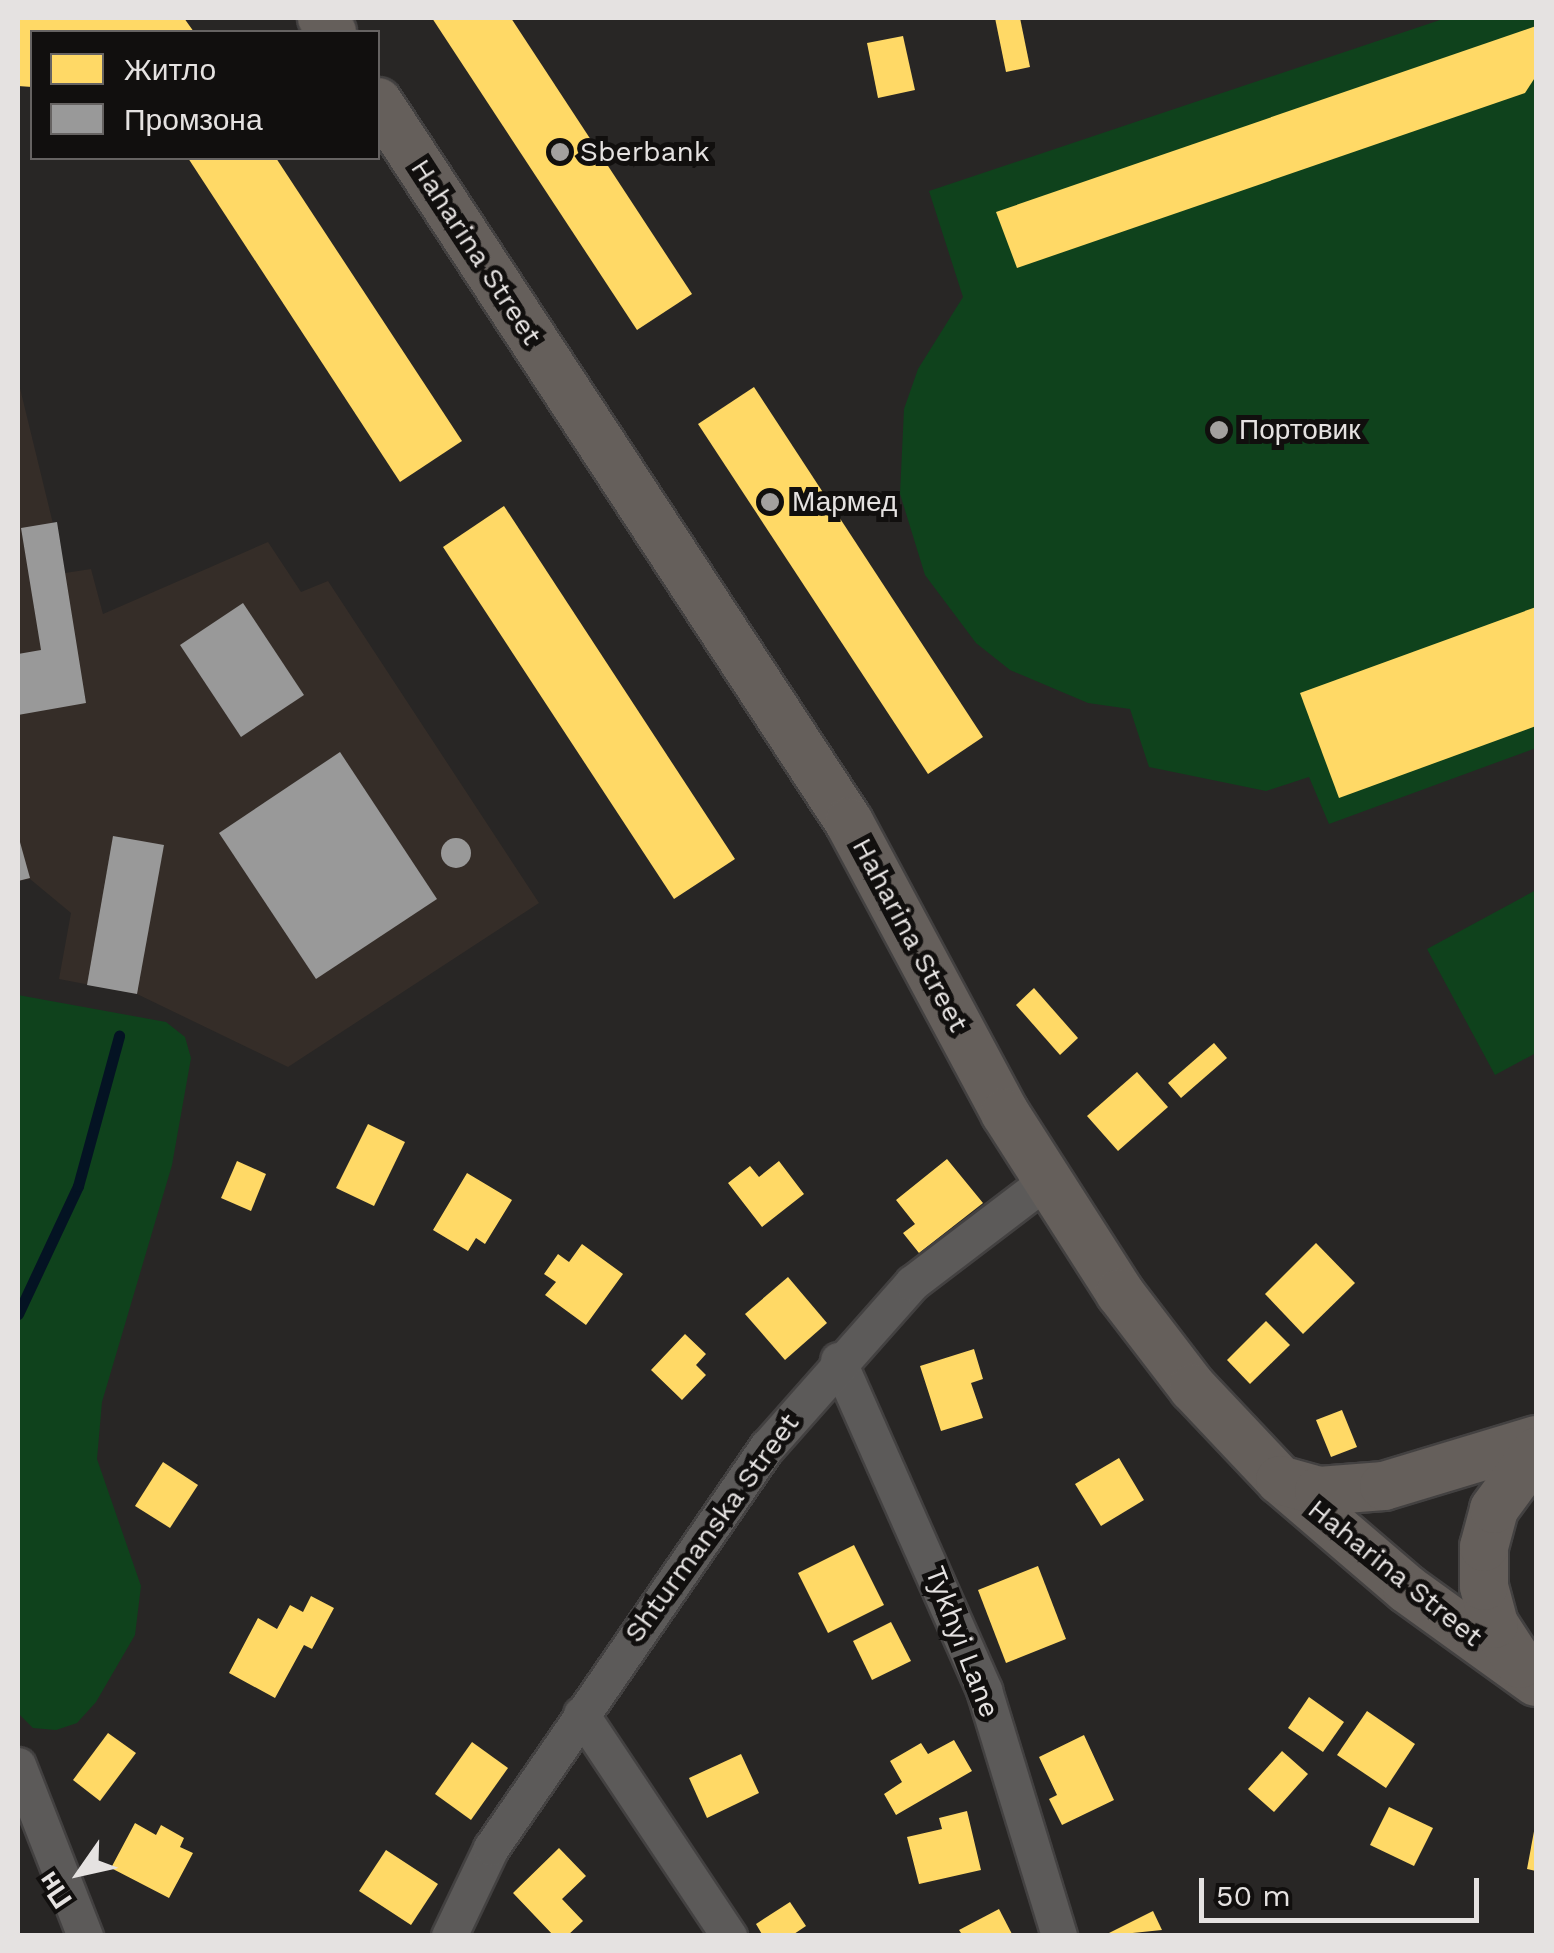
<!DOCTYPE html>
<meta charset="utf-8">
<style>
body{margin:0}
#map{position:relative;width:1554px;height:1953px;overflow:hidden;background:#282625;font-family:"Work Sans",sans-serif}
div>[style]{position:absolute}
.built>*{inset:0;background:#352d28}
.green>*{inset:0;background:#0f421c}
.homes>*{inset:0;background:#ffd966}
.industry>*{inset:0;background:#999}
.round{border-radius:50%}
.stream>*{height:11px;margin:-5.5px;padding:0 5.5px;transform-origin:5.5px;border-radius:5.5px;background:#041323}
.roads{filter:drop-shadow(2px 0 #434141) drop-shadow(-2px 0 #434141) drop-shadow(0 2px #434141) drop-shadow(0 -2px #434141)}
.street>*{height:35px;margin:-17.5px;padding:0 17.5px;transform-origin:17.5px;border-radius:17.5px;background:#5c5a59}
.secondary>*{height:48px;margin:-24px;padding:0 24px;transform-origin:24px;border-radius:24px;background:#655f5b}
.dots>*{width:28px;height:28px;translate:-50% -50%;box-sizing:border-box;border:5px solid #110f0e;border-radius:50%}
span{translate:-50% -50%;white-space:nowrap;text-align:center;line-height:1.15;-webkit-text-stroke:10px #110f0e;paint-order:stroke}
.poi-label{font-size:28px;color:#e5e2e1}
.left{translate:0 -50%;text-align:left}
.street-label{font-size:28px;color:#e5e2e1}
.frame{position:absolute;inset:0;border:20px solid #e5e2e1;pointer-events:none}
.legend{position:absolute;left:30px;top:30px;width:350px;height:130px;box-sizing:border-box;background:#110f0e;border:2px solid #666362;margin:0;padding:12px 18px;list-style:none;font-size:30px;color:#e5e2e1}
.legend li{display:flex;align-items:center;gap:20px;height:50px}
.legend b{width:50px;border:2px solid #666362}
.north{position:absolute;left:30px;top:1823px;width:100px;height:100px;-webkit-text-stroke:8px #110f0e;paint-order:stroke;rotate:236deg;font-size:28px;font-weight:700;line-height:40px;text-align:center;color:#e5e2e1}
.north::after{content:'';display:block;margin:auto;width:35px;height:45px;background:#e5e2e1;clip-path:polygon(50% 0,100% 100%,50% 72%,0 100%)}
.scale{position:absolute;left:1199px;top:1878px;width:280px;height:45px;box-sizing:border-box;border:5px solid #e5e2e1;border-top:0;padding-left:12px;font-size:30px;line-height:35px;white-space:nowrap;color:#e5e2e1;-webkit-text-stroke:8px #110f0e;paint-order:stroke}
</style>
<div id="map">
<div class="built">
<i style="clip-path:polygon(18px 380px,65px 573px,91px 569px,103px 614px,268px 542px,301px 592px,328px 581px,539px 903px,288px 1067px,137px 994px,59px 979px,71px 913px,30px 879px,18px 881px)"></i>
</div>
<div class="green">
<i style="clip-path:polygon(1446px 18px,1536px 18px,1536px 748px,1329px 824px,1309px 777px,1266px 791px,1149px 767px,1130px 709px,1088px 703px,1010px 670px,976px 643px,925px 575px,900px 494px,904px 409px,918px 369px,963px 297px,929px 191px)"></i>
<i style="clip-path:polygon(1536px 890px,1536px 1053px,1495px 1075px,1427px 949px)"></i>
<i style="clip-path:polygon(18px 995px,166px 1022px,185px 1037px,191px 1058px,172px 1165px,102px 1402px,97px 1459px,141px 1586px,135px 1635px,96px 1702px,77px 1723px,56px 1730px,33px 1728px,18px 1713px)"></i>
</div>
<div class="homes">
<i style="clip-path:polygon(18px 18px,184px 18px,194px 32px,32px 32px,32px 87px,18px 86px)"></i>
<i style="clip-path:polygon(432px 18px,511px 18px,692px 294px,637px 330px)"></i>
<i style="clip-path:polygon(995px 18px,1020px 18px,1030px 67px,1006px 72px)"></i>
<i style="clip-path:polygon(1536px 26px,1536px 76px,1525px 93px,1017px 268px,996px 212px)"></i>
<i style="clip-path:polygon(903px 36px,915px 90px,878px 98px,867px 43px)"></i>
<i style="clip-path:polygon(188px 158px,276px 158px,462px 441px,400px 482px)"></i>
<i style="clip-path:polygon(754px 387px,983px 737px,928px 774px,698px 424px)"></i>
<i style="clip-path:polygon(504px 506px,735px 859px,674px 899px,443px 547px)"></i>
<i style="clip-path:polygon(1536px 607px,1536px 726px,1339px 798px,1300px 693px)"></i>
<i style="clip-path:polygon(1034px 988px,1078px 1038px,1060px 1055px,1016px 1005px)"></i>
<i style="clip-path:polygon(1214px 1043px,1227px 1058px,1181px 1098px,1168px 1083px)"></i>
<i style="clip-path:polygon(1137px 1072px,1168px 1107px,1118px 1151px,1087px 1116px)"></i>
<i style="clip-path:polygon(368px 1124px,405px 1142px,374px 1206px,336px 1188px)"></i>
<i style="clip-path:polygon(947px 1159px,983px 1203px,919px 1253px,903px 1233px,915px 1224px,896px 1200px)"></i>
<i style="clip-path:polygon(237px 1161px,266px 1174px,251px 1211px,221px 1198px)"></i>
<i style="clip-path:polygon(779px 1161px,804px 1194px,762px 1227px,728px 1183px,750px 1166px,759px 1177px)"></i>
<i style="clip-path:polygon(467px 1173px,512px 1200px,485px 1244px,476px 1238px,468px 1251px,433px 1230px)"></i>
<i style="clip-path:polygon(1316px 1243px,1355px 1283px,1303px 1334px,1265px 1294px)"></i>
<i style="clip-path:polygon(582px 1244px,623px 1274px,586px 1325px,545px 1295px,556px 1282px,544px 1274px,558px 1254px,569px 1262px)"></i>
<i style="clip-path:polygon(788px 1277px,827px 1323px,785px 1360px,745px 1314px)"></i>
<i style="clip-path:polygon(1266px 1321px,1290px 1345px,1250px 1384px,1227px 1360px)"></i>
<i style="clip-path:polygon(685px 1334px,706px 1354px,696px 1365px,706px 1375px,682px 1400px,651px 1370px)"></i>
<i style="clip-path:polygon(974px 1349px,983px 1379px,971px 1383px,983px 1418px,941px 1431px,920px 1366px)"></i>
<i style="clip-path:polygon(1342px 1410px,1357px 1447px,1331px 1457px,1316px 1420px)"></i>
<i style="clip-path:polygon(1119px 1458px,1144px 1500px,1101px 1526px,1075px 1484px)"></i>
<i style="clip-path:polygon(163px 1462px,198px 1485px,170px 1528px,135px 1506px)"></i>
<i style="clip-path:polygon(854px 1545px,884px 1605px,828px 1633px,798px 1573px)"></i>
<i style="clip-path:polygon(1038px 1566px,1066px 1639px,1006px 1663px,978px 1590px)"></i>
<i style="clip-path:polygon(311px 1596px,334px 1608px,312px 1649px,304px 1645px,275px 1698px,229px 1673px,258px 1618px,277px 1629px,290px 1605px,303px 1612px)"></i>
<i style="clip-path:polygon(891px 1622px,911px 1661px,872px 1680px,853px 1641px)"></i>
<i style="clip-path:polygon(1309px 1697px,1344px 1722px,1323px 1752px,1288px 1728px)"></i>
<i style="clip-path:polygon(1367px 1711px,1415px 1744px,1386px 1788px,1337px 1755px)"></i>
<i style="clip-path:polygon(108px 1733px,136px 1753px,100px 1801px,73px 1780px)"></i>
<i style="clip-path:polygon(1084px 1735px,1114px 1800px,1062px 1825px,1049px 1799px,1057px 1795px,1039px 1757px)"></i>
<i style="clip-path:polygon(954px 1740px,972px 1771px,896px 1815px,884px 1794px,902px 1782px,890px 1761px,921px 1743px,928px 1754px)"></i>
<i style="clip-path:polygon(472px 1742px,508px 1768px,471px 1820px,435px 1794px)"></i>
<i style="clip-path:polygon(1282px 1751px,1308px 1774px,1274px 1812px,1248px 1789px)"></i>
<i style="clip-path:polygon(741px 1754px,759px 1793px,707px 1818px,689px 1778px)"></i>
<i style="clip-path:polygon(1389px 1807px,1433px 1828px,1414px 1866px,1370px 1845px)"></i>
<i style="clip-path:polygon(967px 1811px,981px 1870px,919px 1884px,907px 1837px,942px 1829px,939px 1818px)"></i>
<i style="clip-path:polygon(135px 1823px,156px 1835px,161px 1825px,184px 1838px,180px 1847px,193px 1853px,169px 1898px,111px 1868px)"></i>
<i style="clip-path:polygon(1535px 1826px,1536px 1826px,1536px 1871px,1527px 1869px)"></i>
<i style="clip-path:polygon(559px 1848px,586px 1876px,562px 1899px,583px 1921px,567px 1936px,554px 1936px,513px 1893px)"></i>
<i style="clip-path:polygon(386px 1850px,438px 1884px,411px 1925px,359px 1891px)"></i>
<i style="clip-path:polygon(790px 1902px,806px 1926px,791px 1936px,763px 1936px,756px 1924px)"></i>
<i style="clip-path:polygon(999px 1909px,1013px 1936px,963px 1936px,959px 1930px)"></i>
<i style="clip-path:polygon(1153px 1911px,1162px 1930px,1103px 1936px)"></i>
</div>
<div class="industry">
<i style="clip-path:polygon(57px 522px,86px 703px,18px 715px,18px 654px,41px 650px,21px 528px)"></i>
<i style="clip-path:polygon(243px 603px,304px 695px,241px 737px,180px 645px)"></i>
<i style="clip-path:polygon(340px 752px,437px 899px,316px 979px,219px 833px)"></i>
<i style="clip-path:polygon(18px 835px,30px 878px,18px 881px)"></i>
<i style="clip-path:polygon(113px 836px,164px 845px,137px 994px,87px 985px)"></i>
<i class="round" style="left:441px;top:838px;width:30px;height:30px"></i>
</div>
<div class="stream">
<i style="left:18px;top:1314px;width:141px;rotate:-64.9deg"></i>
<i style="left:78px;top:1186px;width:156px;rotate:-74.7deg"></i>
</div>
<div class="roads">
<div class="street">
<i style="left:838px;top:1360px;width:361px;rotate:66.1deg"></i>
<i style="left:984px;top:1690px;width:257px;rotate:73deg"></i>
<i style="left:581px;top:1714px;width:267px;rotate:56.3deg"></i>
<i style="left:18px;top:1765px;width:184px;rotate:68.6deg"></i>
<i style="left:449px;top:1936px;width:98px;rotate:-64.5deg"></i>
<i style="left:491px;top:1848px;width:487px;rotate:-55.5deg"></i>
<i style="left:767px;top:1447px;width:219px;rotate:-48.5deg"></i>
<i style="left:912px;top:1283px;width:168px;rotate:-37.3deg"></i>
</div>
<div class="secondary">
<i style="left:322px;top:18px;width:17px;rotate:54deg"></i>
<i style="left:378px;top:102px;width:860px;rotate:56.81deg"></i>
<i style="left:849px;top:822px;width:330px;rotate:61.8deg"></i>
<i style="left:1005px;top:1113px;width:214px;rotate:57.4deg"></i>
<i style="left:1120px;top:1293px;width:120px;rotate:52.5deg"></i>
<i style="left:1193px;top:1388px;width:127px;rotate:46.6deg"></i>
<i style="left:1280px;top:1480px;width:167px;rotate:40.6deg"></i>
<i style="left:1407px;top:1589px;width:159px;rotate:35.8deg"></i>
<i style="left:1280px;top:1480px;width:41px;rotate:15.8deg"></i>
<i style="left:1319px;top:1491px;width:65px;rotate:-4.4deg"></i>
<i style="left:1384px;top:1486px;width:159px;rotate:-16.8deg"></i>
<i style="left:1520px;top:1664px;width:48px;rotate:-123deg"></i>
<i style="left:1494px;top:1624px;width:39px;rotate:-105deg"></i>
<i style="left:1484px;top:1586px;width:39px;rotate:-90deg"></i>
<i style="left:1484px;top:1547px;width:39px;rotate:-75deg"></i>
<i style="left:1494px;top:1509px;width:71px;rotate:-53.6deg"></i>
</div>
</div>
<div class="dots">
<i style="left:560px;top:152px;background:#a3a09f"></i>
<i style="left:1219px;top:430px;background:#a3a09f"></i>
<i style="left:770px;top:502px;background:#a3a09f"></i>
</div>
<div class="poi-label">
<span class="left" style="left:580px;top:152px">Sberbank</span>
<span class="left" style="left:1239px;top:430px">Портовик</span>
<span class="left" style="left:792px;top:502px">Мармед</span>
</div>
<div class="street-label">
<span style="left:476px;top:252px;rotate:57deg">Haharina Street</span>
<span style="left:910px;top:935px;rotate:62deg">Haharina Street</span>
<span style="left:712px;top:1528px;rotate:-54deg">Shturmanska Street</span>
<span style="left:1395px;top:1573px;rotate:39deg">Haharina Street</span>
<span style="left:962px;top:1642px;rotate:69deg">Tykhyi Lane</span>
</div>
<div class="frame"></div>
<ul class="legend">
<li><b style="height:28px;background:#ffd966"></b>Житло</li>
<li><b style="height:28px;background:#999"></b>Промзона</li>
</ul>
<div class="north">Пн</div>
<div class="scale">50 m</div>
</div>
